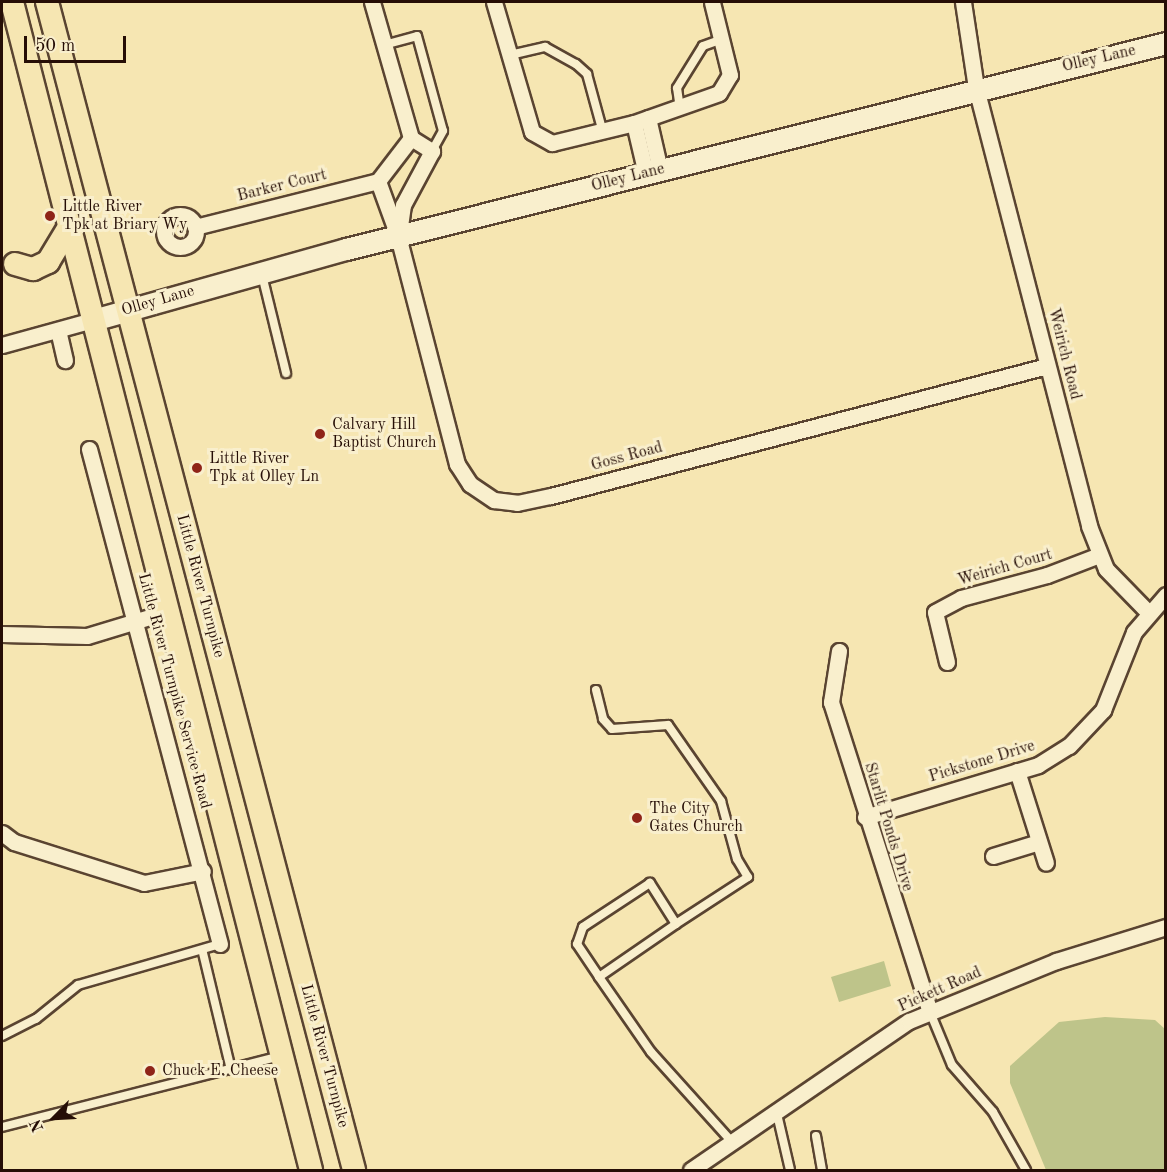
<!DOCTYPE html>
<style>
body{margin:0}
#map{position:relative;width:1167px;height:1172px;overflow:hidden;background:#f6e6b2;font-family:"Old Standard TT",serif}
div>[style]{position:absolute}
.green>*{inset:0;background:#bec48a}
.roads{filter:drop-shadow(2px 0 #5a4431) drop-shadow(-2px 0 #5a4431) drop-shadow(0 2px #5a4431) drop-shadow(0 -2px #5a4431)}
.service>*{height:8px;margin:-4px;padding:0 4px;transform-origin:4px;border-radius:4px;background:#f9efcd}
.minor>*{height:15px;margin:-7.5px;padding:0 7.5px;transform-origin:7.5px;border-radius:7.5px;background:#f9efcd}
.minor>.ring{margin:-7.5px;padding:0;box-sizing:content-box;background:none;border:15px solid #f9efcd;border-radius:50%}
.secondary>*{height:21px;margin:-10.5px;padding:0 10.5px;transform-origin:10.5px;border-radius:10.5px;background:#f9efcd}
.primary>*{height:22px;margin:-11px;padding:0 11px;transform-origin:11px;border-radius:11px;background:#f6e6b2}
.dots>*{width:16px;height:16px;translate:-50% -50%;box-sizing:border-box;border:3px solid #f9efcd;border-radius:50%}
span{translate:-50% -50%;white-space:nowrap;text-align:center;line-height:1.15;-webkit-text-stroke:6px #f9efcd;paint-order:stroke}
.street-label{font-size:16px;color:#260e06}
.poi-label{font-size:16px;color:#260e06}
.left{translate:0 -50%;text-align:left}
.frame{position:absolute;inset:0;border:3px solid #260e06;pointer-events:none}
.north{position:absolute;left:24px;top:1088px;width:60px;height:60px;-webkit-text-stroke:4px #f9efcd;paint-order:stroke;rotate:246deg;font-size:16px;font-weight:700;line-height:24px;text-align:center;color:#260e06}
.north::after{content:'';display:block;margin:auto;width:21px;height:27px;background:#260e06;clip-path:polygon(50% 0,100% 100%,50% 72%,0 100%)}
.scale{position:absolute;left:24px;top:36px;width:102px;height:27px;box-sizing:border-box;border:3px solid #260e06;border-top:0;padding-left:8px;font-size:18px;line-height:21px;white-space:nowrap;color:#260e06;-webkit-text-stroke:4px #f9efcd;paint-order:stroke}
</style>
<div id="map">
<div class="green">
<i style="clip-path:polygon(884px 961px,891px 986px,839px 1002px,831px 977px)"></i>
<i style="clip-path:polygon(1105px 1017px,1155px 1020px,1165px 1029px,1165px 1170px,1046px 1170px,1010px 1083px,1010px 1066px,1059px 1022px)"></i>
</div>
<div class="roads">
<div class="service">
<i style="left:384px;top:45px;width:34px;rotate:-15deg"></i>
<i style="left:417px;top:36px;width:98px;rotate:74.7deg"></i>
<i style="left:443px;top:131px;width:23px;rotate:119deg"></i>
<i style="left:510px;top:55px;width:36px;rotate:-13deg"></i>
<i style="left:545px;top:47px;width:35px;rotate:29deg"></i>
<i style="left:576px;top:64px;width:15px;rotate:42deg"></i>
<i style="left:587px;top:74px;width:57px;rotate:74.7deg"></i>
<i style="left:680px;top:109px;width:21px;rotate:-98deg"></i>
<i style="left:677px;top:88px;width:49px;rotate:-58.2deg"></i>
<i style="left:703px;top:46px;width:20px;rotate:-20deg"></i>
<i style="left:262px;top:275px;width:101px;rotate:76.2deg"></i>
<i style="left:596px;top:690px;width:30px;rotate:76deg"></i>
<i style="left:603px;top:719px;width:13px;rotate:48deg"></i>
<i style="left:612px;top:729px;width:56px;rotate:-4.1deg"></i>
<i style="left:668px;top:725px;width:93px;rotate:55.1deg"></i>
<i style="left:721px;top:801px;width:60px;rotate:74.6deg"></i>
<i style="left:737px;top:859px;width:21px;rotate:59deg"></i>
<i style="left:748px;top:877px;width:86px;rotate:146.9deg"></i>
<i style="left:203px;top:953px;width:120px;rotate:76.5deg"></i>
<i style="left:599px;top:977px;width:93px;rotate:-34.5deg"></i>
<i style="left:676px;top:924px;width:49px;rotate:-122.4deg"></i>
<i style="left:650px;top:883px;width:80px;rotate:146.7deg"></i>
<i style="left:583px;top:927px;width:18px;rotate:109deg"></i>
<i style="left:577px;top:944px;width:40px;rotate:56deg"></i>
<i style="left:599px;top:977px;width:91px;rotate:55.3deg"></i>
<i style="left:651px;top:1052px;width:122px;rotate:48deg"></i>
<i style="left:930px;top:1012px;width:57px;rotate:67.5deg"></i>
<i style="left:952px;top:1065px;width:62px;rotate:48.9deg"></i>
<i style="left:993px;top:1112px;width:67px;rotate:60.4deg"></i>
<i style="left:2px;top:1036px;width:38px;rotate:-27deg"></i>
<i style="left:36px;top:1019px;width:54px;rotate:-39deg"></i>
<i style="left:78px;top:985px;width:148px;rotate:-16.1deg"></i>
<i style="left:777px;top:1114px;width:57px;rotate:76.9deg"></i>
<i style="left:2px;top:1127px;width:287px;rotate:-14.3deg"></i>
<i style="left:816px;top:1136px;width:35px;rotate:80deg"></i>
</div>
<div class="minor">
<i style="left:372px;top:2px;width:141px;rotate:74deg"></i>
<i style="left:411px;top:138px;width:25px;rotate:32deg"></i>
<i style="left:432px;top:151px;width:61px;rotate:118.2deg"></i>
<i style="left:403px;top:205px;width:29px;rotate:98deg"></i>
<i style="left:494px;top:2px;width:135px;rotate:73.7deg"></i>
<i style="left:532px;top:132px;width:23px;rotate:29deg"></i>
<i style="left:552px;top:143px;width:84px;rotate:-13.7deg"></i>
<i style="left:634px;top:123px;width:90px;rotate:-19.4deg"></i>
<i style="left:719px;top:93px;width:21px;rotate:-59deg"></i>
<i style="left:730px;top:75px;width:75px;rotate:-103.9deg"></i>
<i style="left:963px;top:2px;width:87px;rotate:81.4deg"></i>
<i style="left:976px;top:88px;width:452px;rotate:75.5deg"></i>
<i style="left:1089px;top:526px;width:46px;rotate:68.4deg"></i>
<i style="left:1106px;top:569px;width:60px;rotate:45.7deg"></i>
<i style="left:648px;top:118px;width:53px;rotate:77deg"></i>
<i style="left:634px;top:123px;width:52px;rotate:76.8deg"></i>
<i style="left:378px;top:181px;width:59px;rotate:70deg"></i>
<i style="left:398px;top:236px;width:236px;rotate:75.5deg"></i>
<i style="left:457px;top:464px;width:24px;rotate:57deg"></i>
<i style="left:470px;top:484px;width:29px;rotate:34deg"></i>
<i style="left:494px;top:500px;width:23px;rotate:7deg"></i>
<i style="left:517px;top:503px;width:35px;rotate:-12deg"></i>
<i style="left:551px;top:496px;width:513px;rotate:-14.69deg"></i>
<i class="ring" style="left:164px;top:215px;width:17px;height:17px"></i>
<i style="left:195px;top:227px;width:189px;rotate:-14.1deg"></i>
<i style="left:378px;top:181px;width:54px;rotate:-52.5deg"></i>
<i style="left:58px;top:330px;width:31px;rotate:77deg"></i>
<i style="left:2px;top:345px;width:94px;rotate:-15.4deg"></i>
<i style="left:89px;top:449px;width:512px;rotate:75.18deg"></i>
<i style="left:2px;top:634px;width:85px;rotate:1.3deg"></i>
<i style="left:87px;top:636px;width:83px;rotate:-16.9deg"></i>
<i style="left:839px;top:651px;width:52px;rotate:98.9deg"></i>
<i style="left:831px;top:702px;width:325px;rotate:72.3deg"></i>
<i style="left:947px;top:662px;width:51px;rotate:-103.5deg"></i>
<i style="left:935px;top:612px;width:30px;rotate:-28deg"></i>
<i style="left:961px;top:598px;width:89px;rotate:-15deg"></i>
<i style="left:1047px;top:575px;width:56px;rotate:-21deg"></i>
<i style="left:1017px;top:771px;width:96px;rotate:72.5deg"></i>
<i style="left:865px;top:817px;width:181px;rotate:-16.7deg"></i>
<i style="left:1038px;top:765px;width:36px;rotate:-32deg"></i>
<i style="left:1069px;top:746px;width:50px;rotate:-46.6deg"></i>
<i style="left:1103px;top:710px;width:84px;rotate:-68.3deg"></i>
<i style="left:1134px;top:632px;width:49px;rotate:-49.1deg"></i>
<i style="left:2px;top:833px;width:15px;rotate:37deg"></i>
<i style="left:14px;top:842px;width:136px;rotate:17.5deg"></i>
<i style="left:144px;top:883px;width:60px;rotate:-11.5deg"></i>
<i style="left:993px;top:856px;width:48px;rotate:-16.9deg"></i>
<i style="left:691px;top:1170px;width:264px;rotate:-34.4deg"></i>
<i style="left:909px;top:1021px;width:159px;rotate:-22.2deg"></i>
<i style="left:1056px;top:961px;width:115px;rotate:-17.2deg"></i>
</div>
<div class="secondary">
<i style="left:93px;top:320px;width:263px;rotate:-15.7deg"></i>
<i style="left:346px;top:249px;width:845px;rotate:-14.1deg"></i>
</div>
<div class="primary">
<i style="left:12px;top:2px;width:1206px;rotate:75.64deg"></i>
<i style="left:47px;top:2px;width:1208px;rotate:75.27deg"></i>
<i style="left:15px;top:264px;width:19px;rotate:16deg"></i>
<i style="left:33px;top:269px;width:17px;rotate:-25deg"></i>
<i style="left:48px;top:262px;width:39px;rotate:-59deg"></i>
</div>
</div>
<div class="dots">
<i style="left:50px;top:216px;background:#8f2418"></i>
<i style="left:320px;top:434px;background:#8f2418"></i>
<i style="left:197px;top:468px;background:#8f2418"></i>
<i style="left:637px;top:818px;background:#8f2418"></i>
<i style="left:150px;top:1071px;background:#8f2418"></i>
</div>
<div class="street-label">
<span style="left:1099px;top:59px;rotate:-13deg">Olley Lane</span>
<span style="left:628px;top:178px;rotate:-14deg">Olley Lane</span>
<span style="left:282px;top:186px;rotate:-14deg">Barker Court</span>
<span style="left:158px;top:301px;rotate:-16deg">Olley Lane</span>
<span style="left:1064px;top:354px;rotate:76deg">Weirich Road</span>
<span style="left:627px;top:457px;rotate:-15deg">Goss Road</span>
<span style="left:1005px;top:568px;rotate:-16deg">Weirich Court</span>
<span style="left:200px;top:586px;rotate:75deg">Little River Turnpike</span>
<span style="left:174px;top:691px;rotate:75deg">Little River Turnpike Service Road</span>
<span style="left:982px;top:762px;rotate:-17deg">Pickstone Drive</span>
<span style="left:888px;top:827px;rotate:73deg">Starlit Ponds Drive</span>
<span style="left:940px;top:990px;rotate:-24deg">Pickett Road</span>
<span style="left:324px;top:1056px;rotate:75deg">Little River Turnpike</span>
</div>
<div class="poi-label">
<span class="left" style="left:62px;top:216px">Little River<br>Tpk at Briary Wy</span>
<span class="left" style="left:332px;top:434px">Calvary Hill<br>Baptist Church</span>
<span class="left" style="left:209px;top:468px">Little River<br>Tpk at Olley Ln</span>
<span class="left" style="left:649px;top:818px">The City<br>Gates Church</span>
<span class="left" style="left:162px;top:1071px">Chuck E. Cheese</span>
</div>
<div class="frame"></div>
<div class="north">N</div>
<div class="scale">50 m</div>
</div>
